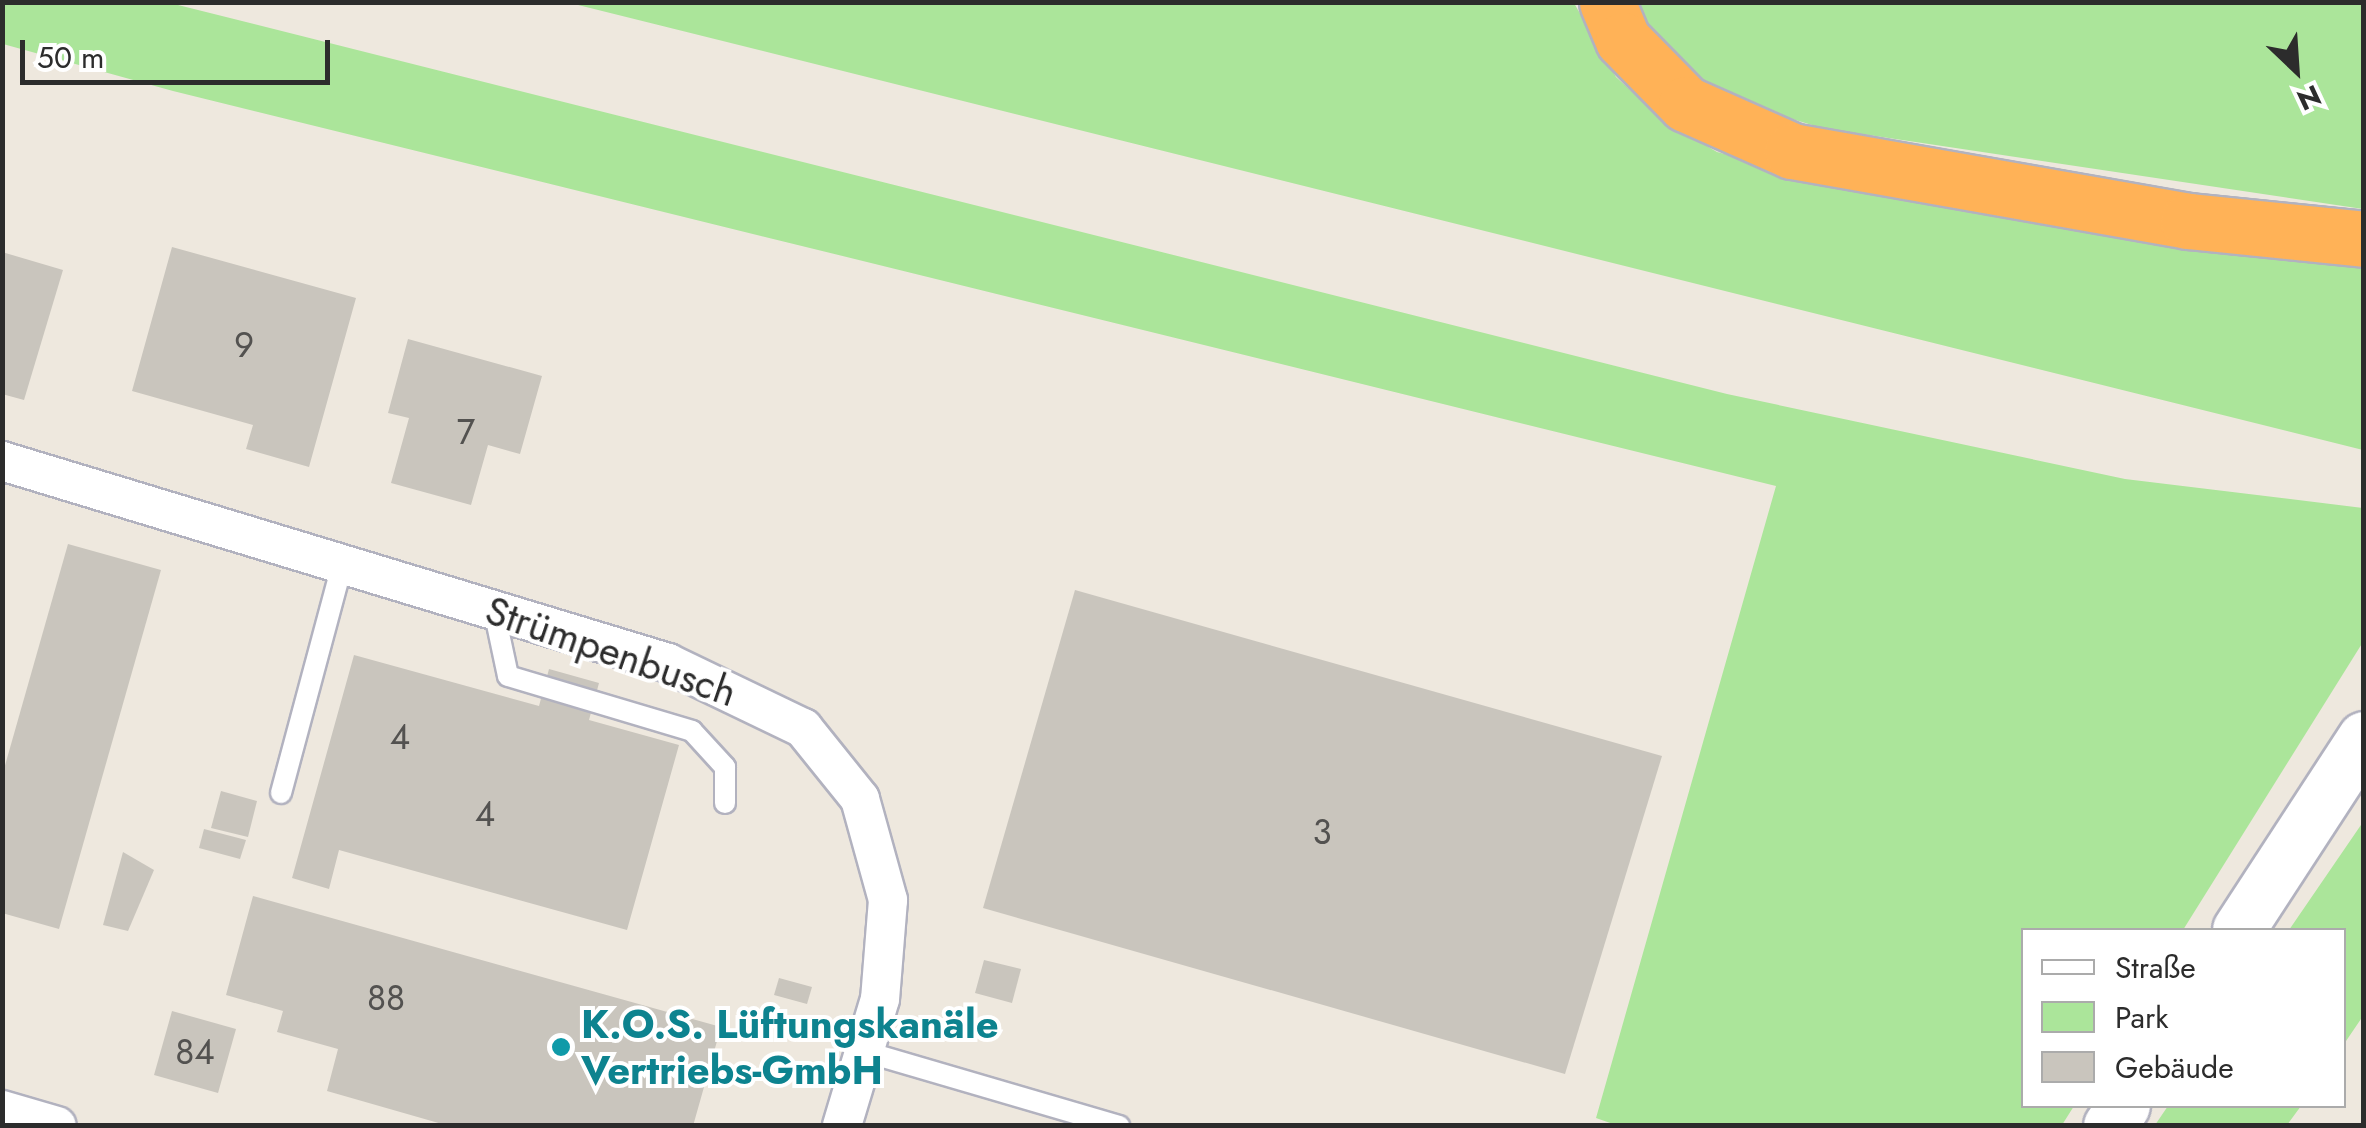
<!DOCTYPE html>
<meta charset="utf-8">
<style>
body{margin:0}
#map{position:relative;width:2366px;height:1128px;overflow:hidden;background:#eee8de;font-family:Jost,sans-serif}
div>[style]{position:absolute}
.green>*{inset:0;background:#abe59a}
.building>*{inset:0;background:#c9c5bd}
.roads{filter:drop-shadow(2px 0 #b2b2bf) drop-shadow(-2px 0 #b2b2bf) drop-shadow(0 2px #b2b2bf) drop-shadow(0 -2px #b2b2bf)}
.service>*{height:20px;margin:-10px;padding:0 10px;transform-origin:10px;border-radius:10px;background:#fff}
.minor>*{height:38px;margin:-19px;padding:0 19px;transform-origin:19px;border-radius:19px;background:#fff}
.secondary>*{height:52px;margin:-26px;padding:0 26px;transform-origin:26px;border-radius:26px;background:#fff}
.motorway>*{height:55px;margin:-27.5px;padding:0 27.5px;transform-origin:27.5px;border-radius:27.5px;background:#ffb257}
.dots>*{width:28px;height:28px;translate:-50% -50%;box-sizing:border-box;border:5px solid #fff;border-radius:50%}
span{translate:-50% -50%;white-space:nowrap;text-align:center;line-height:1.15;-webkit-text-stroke:8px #fff;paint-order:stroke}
.number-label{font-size:35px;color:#535250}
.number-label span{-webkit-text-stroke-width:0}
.street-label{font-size:40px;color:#2c2c2c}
.culture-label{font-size:40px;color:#0d838f;font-weight:700}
.left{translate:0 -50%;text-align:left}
.frame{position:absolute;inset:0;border:5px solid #2c2c2c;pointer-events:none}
.legend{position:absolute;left:2021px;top:928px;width:325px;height:180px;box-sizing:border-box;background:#fff;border:2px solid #ababab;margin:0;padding:12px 18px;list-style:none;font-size:30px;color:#2c2c2c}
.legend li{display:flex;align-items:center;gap:20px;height:50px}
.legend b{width:50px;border:2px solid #ababab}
.north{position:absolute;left:2246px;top:20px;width:100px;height:100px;-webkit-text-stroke:8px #fff;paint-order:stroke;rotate:155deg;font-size:28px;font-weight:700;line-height:40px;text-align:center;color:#2c2c2c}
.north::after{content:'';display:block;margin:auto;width:35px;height:45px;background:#2c2c2c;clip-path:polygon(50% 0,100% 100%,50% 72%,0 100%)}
.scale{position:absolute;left:20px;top:40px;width:310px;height:45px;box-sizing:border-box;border:5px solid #2c2c2c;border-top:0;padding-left:12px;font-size:30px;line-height:35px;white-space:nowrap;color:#2c2c2c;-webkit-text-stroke:8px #fff;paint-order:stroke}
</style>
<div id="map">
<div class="green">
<i style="clip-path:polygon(2px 3px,170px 3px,1727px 394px,2125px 479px,2363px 508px,2363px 642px,2183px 930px,2024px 930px,2024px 1106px,2074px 1106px,2062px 1125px,1616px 1125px,1596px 1118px,1776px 486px,173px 91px,3px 44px)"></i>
<i style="clip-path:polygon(570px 3px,1574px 3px,1616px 77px,1664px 121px,1717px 152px,1823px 180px,2363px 263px,2363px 450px)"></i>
<i style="clip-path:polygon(1628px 3px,2363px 3px,2363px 209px,1822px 128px,1735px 102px,1677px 66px)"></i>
<i style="clip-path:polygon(2363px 822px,2363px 1016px,2344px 1044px,2344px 930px,2289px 930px)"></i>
<i style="clip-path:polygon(2168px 1106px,2301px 1106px,2287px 1125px,2155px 1125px)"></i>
</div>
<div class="building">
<i style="clip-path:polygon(172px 247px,356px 298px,309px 467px,246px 449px,253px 425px,132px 391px)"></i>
<i style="clip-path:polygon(2px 252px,63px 270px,24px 400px,2px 394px)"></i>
<i style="clip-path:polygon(408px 339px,542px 376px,520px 454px,488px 445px,471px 505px,391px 483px,409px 418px,388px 413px)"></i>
<i style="clip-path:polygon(68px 544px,161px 570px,59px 929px,2px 913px,2px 776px)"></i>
<i style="clip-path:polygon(1075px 590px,1662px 756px,1565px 1074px,983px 908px)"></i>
<i style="clip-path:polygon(354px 655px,539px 706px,549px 669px,599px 683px,589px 720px,679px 745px,627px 930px,339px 850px,329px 889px,292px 878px)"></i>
<i style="clip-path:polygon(221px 791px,257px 801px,248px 837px,211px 828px)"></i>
<i style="clip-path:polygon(204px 829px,246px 840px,240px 859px,199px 848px)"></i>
<i style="clip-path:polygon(123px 852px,154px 870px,128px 931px,103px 925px)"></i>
<i style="clip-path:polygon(253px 896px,721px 1027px,693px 1126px,449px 1126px,327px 1091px,338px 1049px,277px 1032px,283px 1011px,226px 995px)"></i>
<i style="clip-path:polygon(984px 960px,1021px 969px,1012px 1003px,975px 993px)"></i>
<i style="clip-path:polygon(779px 978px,812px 987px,807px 1004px,774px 995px)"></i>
<i style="clip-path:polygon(172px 1011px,236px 1029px,218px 1093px,154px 1075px)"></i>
</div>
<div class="roads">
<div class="service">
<i style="left:494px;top:610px;width:67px;rotate:78deg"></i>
<i style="left:508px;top:676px;width:192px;rotate:16.6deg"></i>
<i style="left:692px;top:731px;width:49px;rotate:47.5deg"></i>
<i style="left:725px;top:767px;width:36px;rotate:90deg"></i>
<i style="left:281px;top:793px;width:236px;rotate:-75deg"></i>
<i style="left:866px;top:1052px;width:264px;rotate:16.3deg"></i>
</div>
<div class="minor">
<i style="left:2px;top:461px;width:696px;rotate:16.87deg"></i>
<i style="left:668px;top:663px;width:150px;rotate:25.7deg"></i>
<i style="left:803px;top:728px;width:91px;rotate:51.2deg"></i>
<i style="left:860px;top:799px;width:105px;rotate:74.5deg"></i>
<i style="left:888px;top:900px;width:99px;rotate:94.6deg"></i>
<i style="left:880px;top:999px;width:133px;rotate:106.7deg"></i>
<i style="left:2px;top:1110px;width:57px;rotate:16.2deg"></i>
</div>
<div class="secondary">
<i style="left:2239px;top:930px;width:229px;rotate:-56.9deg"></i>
<i style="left:2110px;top:1126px;width:24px;rotate:-55deg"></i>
</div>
<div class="motorway">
<i style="left:1607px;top:2px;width:41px;rotate:67.2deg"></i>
<i style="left:1623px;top:40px;width:90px;rotate:45.5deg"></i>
<i style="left:1686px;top:104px;width:116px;rotate:23.9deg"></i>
<i style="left:1792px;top:151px;width:402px;rotate:10deg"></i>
<i style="left:2188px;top:221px;width:177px;rotate:5.8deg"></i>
</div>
</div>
<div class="dots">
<i style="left:561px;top:1047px;background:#0f9aa8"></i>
</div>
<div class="number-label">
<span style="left:244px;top:345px">9</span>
<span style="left:466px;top:432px">7</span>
<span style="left:400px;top:737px">4</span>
<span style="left:485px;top:814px">4</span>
<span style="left:1322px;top:832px">3</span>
<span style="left:386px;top:998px">88</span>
<span style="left:195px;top:1052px">84</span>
</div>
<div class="street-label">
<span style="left:611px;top:651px;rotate:19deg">Strümpenbusch</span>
</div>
<div class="culture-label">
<span class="left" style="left:581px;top:1047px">K.O.S. Lüftungskanäle<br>Vertriebs-GmbH</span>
</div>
<div class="frame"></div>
<ul class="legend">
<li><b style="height:12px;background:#fff"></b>Straße</li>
<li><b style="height:28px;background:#abe59a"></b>Park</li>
<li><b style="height:28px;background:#c9c5bd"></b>Gebäude</li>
</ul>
<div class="north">N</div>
<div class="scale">50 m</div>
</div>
